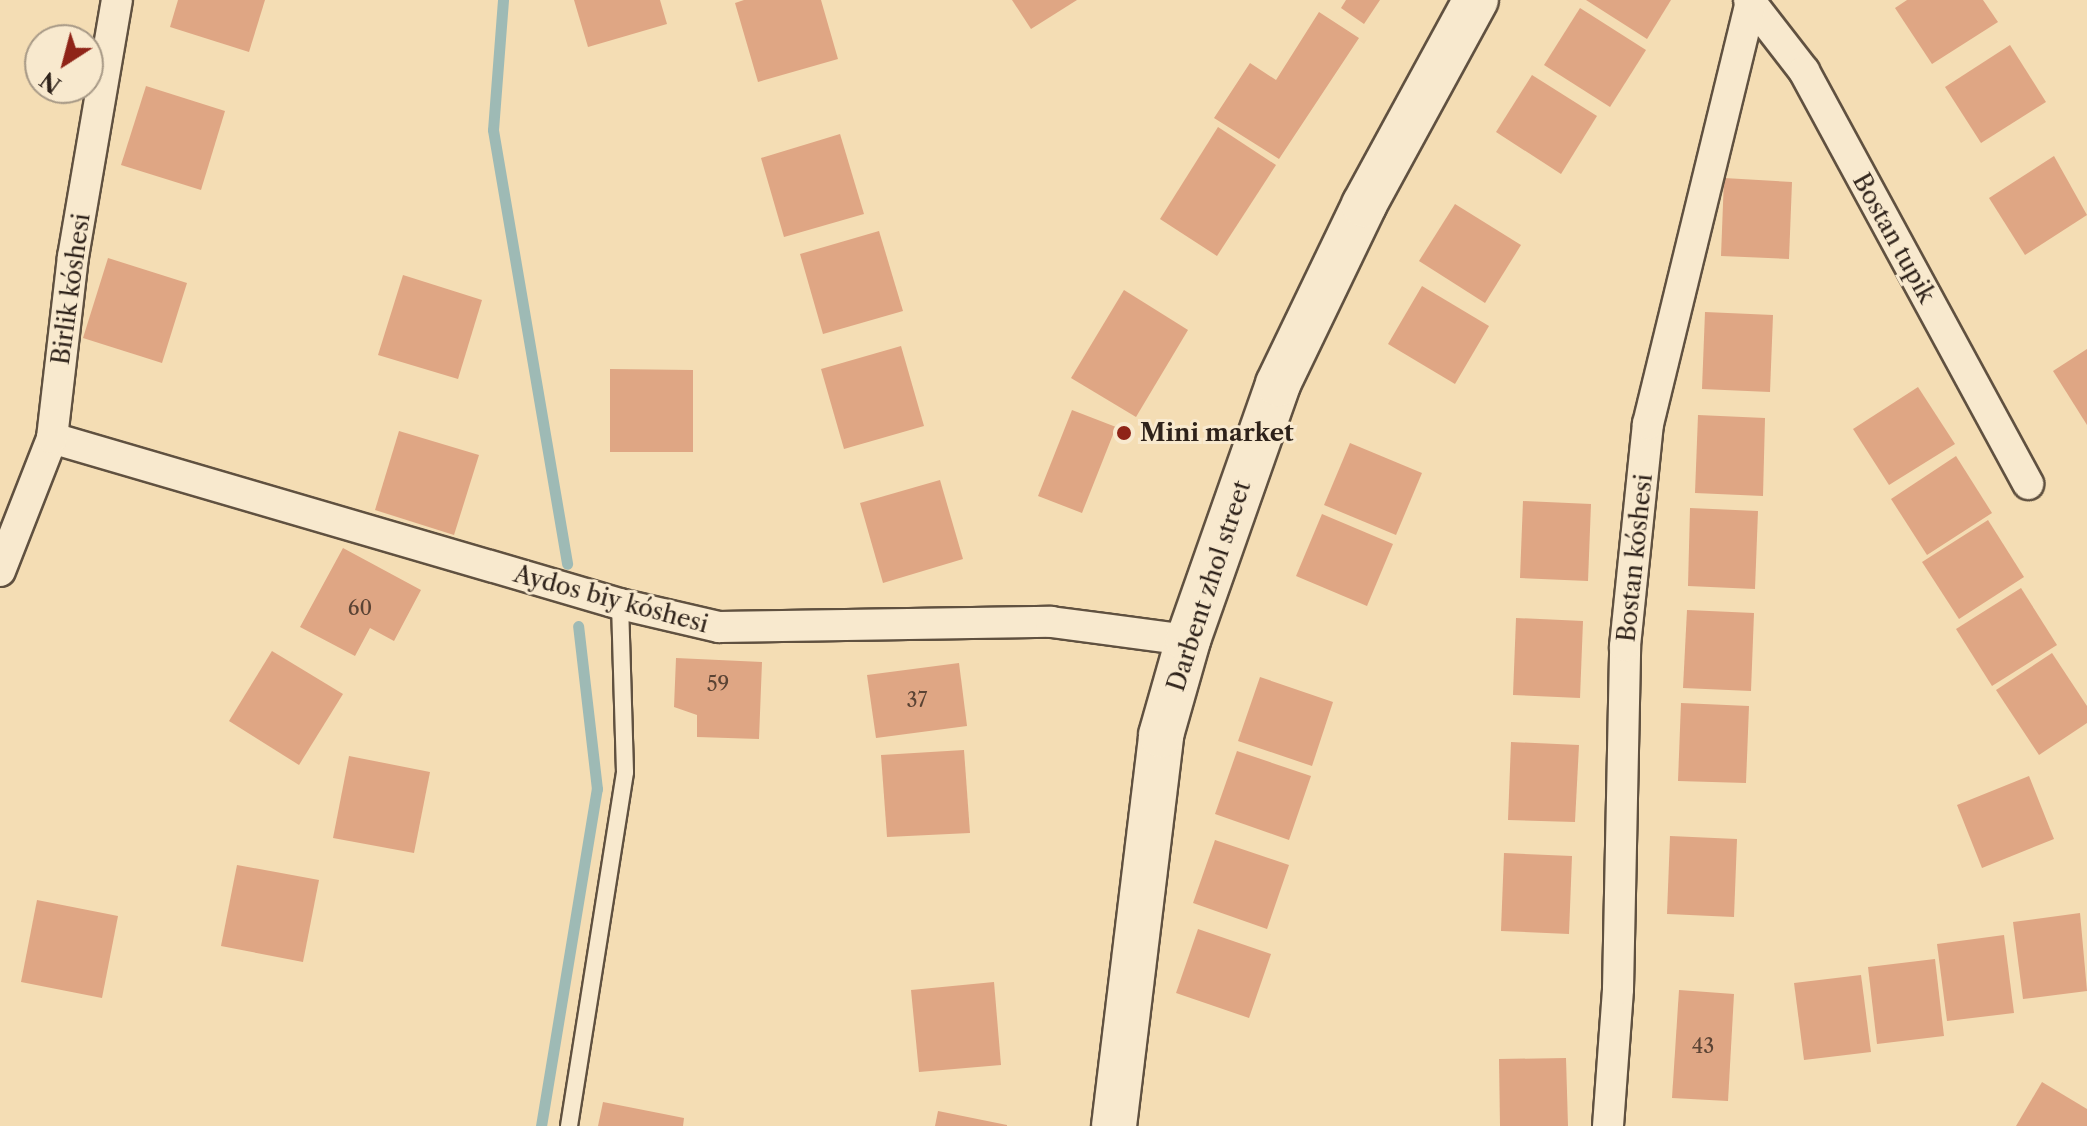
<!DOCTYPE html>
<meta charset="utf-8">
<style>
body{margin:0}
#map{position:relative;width:2087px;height:1126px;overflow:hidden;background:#f4ddb4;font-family:"Libre Caslon Text",serif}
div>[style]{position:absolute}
.stream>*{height:11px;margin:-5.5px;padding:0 5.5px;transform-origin:5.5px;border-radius:5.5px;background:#9ebab5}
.building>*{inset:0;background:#dfa684}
.roads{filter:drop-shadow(2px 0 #605140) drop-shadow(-2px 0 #605140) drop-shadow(0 2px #605140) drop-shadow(0 -2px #605140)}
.lane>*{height:16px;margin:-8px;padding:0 8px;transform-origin:8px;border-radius:8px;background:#f8e9ce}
.street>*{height:30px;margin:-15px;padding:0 15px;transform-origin:15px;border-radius:15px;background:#f8e9ce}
.secondary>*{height:44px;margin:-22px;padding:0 22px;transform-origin:22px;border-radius:22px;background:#f8e9ce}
.dots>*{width:22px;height:22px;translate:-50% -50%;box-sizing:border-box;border:4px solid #f8e9ce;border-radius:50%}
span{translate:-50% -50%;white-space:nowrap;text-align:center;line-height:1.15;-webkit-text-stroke:6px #f8e9ce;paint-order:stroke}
.number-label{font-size:20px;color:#5a4334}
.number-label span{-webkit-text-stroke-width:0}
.street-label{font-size:24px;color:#2e221a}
.poi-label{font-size:24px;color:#2e221a;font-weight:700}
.left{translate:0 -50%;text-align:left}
.north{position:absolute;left:24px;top:24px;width:80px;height:80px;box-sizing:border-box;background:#f8e9ce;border:2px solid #a79986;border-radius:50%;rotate:216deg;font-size:22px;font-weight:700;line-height:32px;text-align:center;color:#2e221a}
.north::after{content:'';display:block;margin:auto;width:28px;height:36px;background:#8f2418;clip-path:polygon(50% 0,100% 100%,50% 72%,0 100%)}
</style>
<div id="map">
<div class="stream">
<i style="left:503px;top:0;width:130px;rotate:94.4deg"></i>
<i style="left:493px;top:130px;width:440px;rotate:80.3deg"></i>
<i style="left:541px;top:1126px;width:342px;rotate:-80.6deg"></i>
<i style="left:597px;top:789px;width:164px;rotate:-96.6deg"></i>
</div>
<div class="building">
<i style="clip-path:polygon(178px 0,265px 0,249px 52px,170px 27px)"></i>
<i style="clip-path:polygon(574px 0,660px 0,667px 24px,588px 47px)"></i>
<i style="clip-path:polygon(744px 0,821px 0,838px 59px,758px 82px,735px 3px)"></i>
<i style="clip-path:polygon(1012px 0,1077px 0,1031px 29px)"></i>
<i style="clip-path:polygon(1346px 0,1380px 0,1364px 24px,1341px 8px)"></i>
<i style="clip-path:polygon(1586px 0,1671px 0,1647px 39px)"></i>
<i style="clip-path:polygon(1907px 0,1983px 0,1998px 22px,1932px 64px,1895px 8px)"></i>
<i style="clip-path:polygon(1580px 8px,1646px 50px,1610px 107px,1544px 65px)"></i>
<i style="clip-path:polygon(1319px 12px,1359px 38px,1279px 159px,1214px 118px,1250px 63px,1276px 80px)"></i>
<i style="clip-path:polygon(2010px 45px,2046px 102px,1981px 143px,1945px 87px)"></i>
<i style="clip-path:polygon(1532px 75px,1597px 116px,1561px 174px,1496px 132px)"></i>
<i style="clip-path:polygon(146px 86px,225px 111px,201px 190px,121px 165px)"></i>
<i style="clip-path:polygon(1218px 127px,1276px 165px,1217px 256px,1160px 219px)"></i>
<i style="clip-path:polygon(840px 134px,864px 214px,784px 237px,761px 158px)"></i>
<i style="clip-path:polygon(2054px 156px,2087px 215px,2025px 255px,1989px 198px)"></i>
<i style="clip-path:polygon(1724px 178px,1792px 182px,1789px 259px,1721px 256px)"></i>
<i style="clip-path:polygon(1455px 204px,1521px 245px,1485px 303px,1419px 261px)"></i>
<i style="clip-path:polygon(879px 231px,903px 311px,823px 334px,800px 254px)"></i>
<i style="clip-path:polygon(108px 258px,187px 283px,162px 363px,83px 338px)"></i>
<i style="clip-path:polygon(403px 275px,482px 300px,458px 379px,378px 355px)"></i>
<i style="clip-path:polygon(1422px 286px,1489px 326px,1455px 384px,1388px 344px)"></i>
<i style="clip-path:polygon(1124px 290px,1188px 330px,1136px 417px,1071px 378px)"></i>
<i style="clip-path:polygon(1705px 312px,1773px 315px,1770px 392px,1702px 389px)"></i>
<i style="clip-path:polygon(901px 346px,924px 426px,844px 449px,821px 369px)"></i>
<i style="clip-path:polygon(2087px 349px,2087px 425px,2053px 371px)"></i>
<i style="clip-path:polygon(610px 369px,693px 370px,693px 452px,610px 452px)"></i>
<i style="clip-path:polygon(1918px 387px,1955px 444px,1889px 485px,1853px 429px)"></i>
<i style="clip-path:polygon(1072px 410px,1116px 427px,1082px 513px,1038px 496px)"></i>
<i style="clip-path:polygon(1698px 415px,1765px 418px,1763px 496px,1695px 493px)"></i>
<i style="clip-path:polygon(399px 431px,479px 455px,454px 535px,375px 510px)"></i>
<i style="clip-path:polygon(1350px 443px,1422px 473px,1396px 535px,1324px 505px)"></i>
<i style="clip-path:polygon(1956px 456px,1992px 513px,1927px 555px,1891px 499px)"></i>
<i style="clip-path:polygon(940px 480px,963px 559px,883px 583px,860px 503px)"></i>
<i style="clip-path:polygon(1523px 501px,1591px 504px,1588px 581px,1520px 578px)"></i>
<i style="clip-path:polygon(1690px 508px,1758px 511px,1755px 589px,1688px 586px)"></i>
<i style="clip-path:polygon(1322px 514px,1393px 544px,1367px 606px,1296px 576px)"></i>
<i style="clip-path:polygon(1988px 520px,2024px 577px,1959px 619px,1922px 562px)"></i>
<i style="clip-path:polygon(343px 548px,421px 590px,394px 641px,370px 628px,355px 656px,300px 627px)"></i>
<i style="clip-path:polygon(2021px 588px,2057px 645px,1992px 686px,1956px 629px)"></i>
<i style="clip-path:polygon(1687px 610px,1754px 613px,1751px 691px,1683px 688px)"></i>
<i style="clip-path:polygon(1516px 618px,1583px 621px,1580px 698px,1513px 695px)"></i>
<i style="clip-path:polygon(272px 651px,343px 694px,299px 765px,229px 721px)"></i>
<i style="clip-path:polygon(2052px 653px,2087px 706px,2087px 723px,2039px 755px,1996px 690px)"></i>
<i style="clip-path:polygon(676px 658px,762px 662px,759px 739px,697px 737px,697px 715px,674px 707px)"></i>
<i style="clip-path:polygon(959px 663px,967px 726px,876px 738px,867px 675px)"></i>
<i style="clip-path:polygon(1260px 677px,1333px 702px,1312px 766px,1238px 741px)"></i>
<i style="clip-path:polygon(1681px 703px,1749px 706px,1746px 783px,1678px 781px)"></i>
<i style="clip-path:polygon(1511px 742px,1579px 745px,1575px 822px,1508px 820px)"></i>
<i style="clip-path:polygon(964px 750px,970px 833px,887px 837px,881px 755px)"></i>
<i style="clip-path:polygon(1237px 751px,1311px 776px,1289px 840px,1215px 814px)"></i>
<i style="clip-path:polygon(349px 756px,430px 772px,414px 853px,333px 838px)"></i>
<i style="clip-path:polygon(2029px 776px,2054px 839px,1982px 868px,1957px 805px)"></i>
<i style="clip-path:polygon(1670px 836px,1737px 839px,1734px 917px,1667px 914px)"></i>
<i style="clip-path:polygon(1215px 840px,1289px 865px,1267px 929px,1193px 903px)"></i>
<i style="clip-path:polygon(1504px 853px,1572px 856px,1569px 934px,1501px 931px)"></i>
<i style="clip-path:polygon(237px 865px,319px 880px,303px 962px,221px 946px)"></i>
<i style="clip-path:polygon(37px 900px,118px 916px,102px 998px,21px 982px)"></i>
<i style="clip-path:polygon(2080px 913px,2087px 991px,2023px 999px,2013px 922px)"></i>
<i style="clip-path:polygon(1198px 929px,1271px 954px,1249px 1018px,1176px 993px)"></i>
<i style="clip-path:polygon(2004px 935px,2014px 1013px,1947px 1021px,1937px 944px)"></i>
<i style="clip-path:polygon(1935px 959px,1944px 1036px,1877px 1044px,1868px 967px)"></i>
<i style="clip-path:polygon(1861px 975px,1871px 1052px,1804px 1060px,1794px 983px)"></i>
<i style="clip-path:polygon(994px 982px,1001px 1065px,919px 1072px,911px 990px)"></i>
<i style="clip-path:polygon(1679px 990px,1734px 994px,1728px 1101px,1672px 1098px)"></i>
<i style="clip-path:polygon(1566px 1058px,1568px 1126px,1500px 1126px,1499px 1059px)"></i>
<i style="clip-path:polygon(2042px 1082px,2087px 1109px,2087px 1126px,2016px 1126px)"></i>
<i style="clip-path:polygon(603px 1102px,684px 1118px,683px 1126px,598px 1126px)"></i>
<i style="clip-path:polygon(938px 1111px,1007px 1125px,1007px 1126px,935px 1126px)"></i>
</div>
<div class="roads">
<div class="lane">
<i style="left:569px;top:1126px;width:358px;rotate:-81deg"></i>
<i style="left:625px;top:772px;width:168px;rotate:-91.7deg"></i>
</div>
<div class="street">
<i style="left:1749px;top:0;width:90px;rotate:52.2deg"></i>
<i style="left:1804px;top:71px;width:470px;rotate:61.5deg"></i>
<i style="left:52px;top:438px;width:592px;rotate:16.29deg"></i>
<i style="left:620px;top:604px;width:102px;rotate:13.1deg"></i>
<i style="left:719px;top:627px;width:332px;rotate:-0.9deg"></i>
<i style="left:1051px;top:622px;width:138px;rotate:7.5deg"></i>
<i style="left:0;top:571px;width:143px;rotate:-68.6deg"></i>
<i style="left:52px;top:438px;width:182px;rotate:-83.4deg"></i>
<i style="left:73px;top:257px;width:261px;rotate:-80.3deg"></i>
<i style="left:1608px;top:1126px;width:137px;rotate:-85.8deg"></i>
<i style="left:1618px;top:989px;width:343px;rotate:-88.8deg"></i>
<i style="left:1625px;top:646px;width:223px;rotate:-84.1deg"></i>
<i style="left:1648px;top:424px;width:433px;rotate:-76.3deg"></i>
</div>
<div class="secondary">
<i style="left:1114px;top:1126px;width:394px;rotate:-83.1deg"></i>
<i style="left:1161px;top:735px;width:99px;rotate:-74.1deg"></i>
<i style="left:1188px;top:640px;width:271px;rotate:-70.6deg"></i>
<i style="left:1278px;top:384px;width:199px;rotate:-64.3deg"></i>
<i style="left:1364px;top:205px;width:234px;rotate:-61.4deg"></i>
</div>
</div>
<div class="dots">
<i style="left:1124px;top:433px;background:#8f2418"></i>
</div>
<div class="number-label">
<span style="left:360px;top:608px">60</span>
<span style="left:718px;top:684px">59</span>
<span style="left:917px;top:700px">37</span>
<span style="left:1703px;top:1046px">43</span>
</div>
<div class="street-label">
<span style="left:1894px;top:238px;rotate:61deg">Bostan tupik</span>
<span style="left:71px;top:289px;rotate:-82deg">Birlik kóshesi</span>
<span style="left:1635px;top:558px;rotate:-84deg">Bostan kóshesi</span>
<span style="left:1209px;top:586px;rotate:-72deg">Darbent zhol street</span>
<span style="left:611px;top:599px;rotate:15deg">Aydos biy kóshesi</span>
</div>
<div class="poi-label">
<span class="left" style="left:1140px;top:433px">Mini market</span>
</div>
<div class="north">N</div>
</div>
